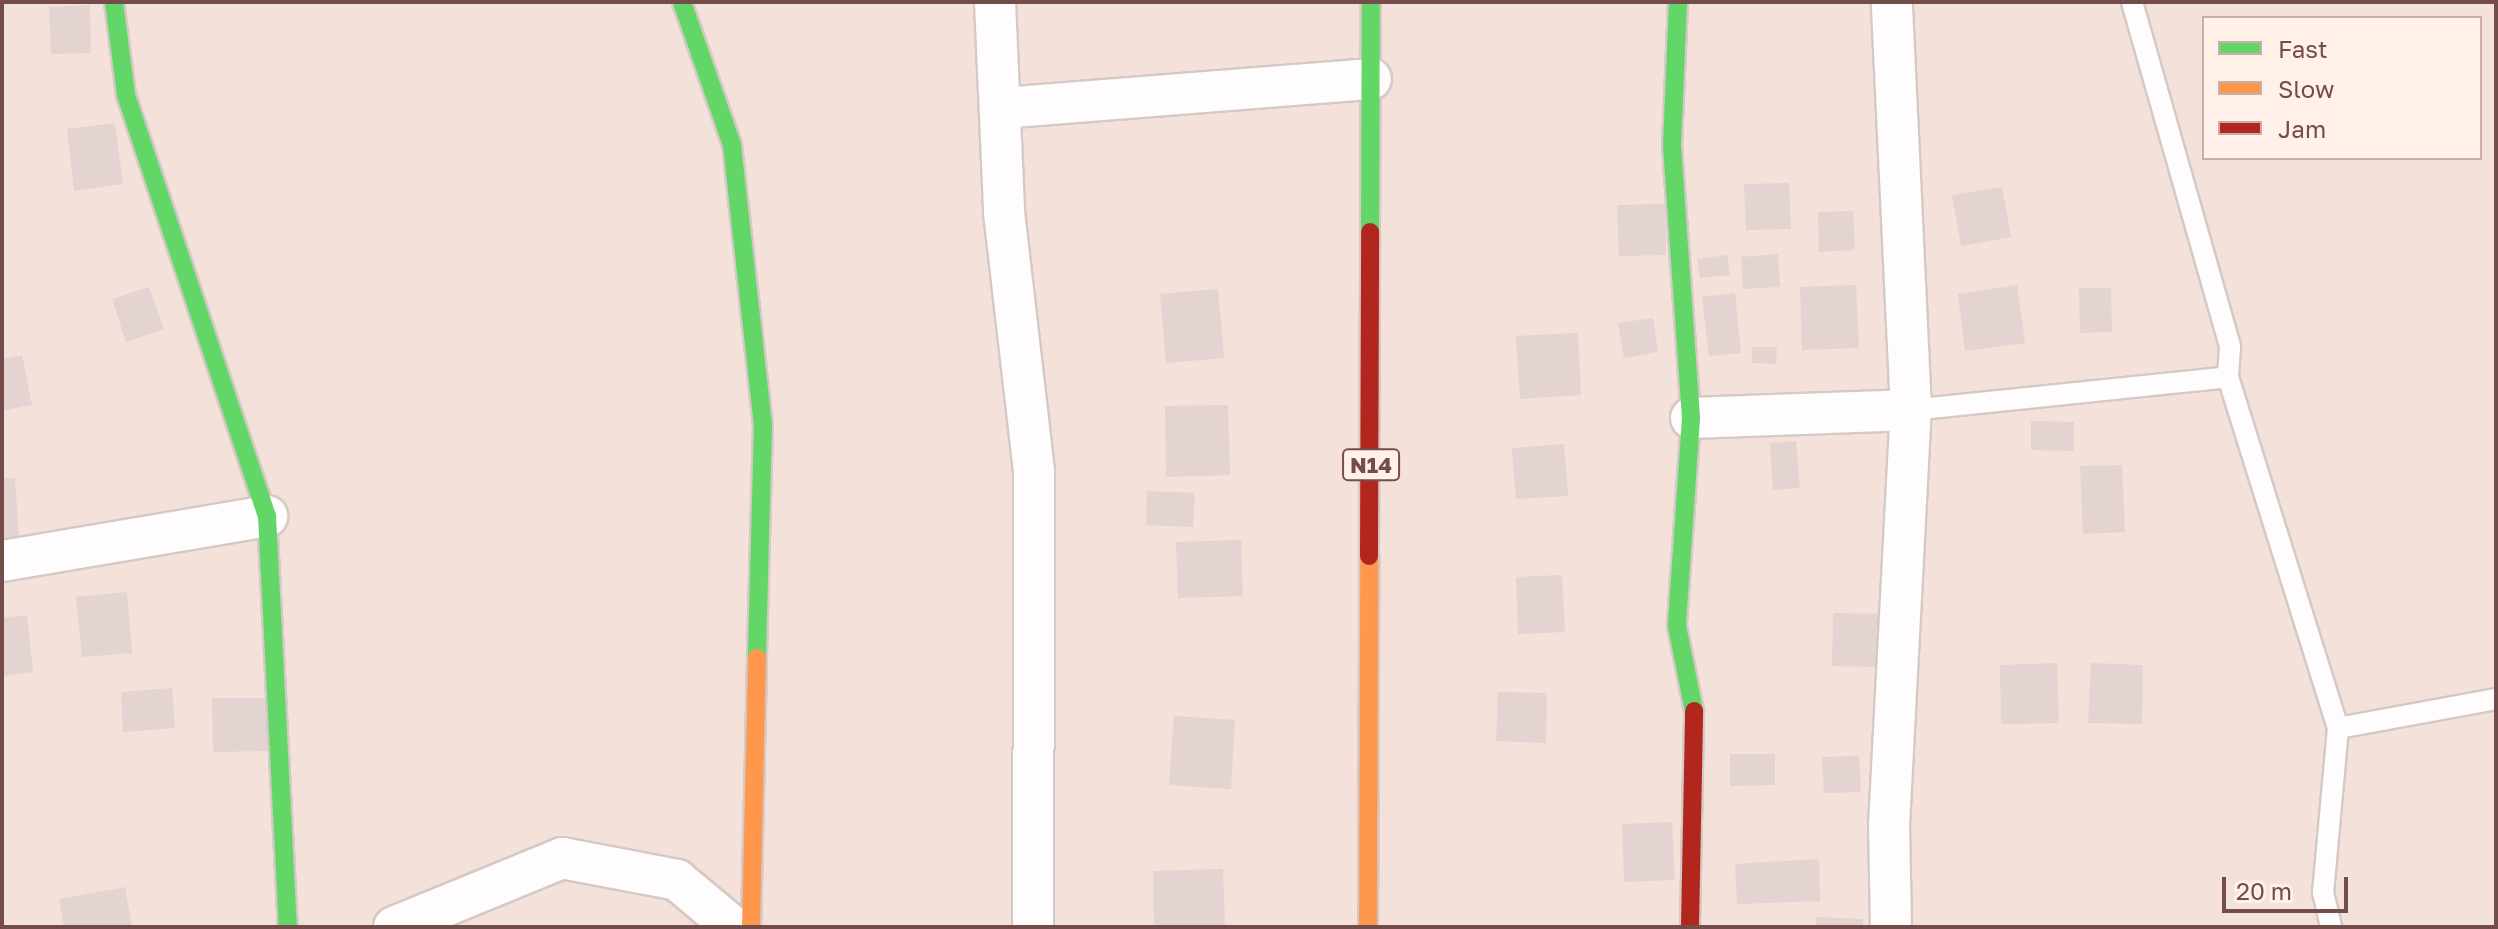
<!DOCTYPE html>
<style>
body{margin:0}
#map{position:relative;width:2498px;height:929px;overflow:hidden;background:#f6ede9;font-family:"Golos Text",sans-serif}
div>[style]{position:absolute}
.residential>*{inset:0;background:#f3e1da}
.building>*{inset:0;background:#e3d3d1}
.roads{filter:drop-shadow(2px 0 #d5c9c6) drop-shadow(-2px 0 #d5c9c6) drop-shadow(0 2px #d5c9c6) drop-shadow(0 -2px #d5c9c6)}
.lane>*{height:20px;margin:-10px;padding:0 10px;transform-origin:10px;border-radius:10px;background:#fefcfc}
.street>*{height:40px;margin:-20px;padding:0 20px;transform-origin:20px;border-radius:20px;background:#fefcfc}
.fast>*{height:18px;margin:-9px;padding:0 9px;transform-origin:9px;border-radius:9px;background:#63d668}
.slow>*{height:18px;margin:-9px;padding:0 9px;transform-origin:9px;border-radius:9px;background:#ff974d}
.jam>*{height:18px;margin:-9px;padding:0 9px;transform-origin:9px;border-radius:9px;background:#b3261e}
span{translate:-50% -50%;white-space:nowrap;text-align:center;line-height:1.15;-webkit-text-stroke:6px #fff0e9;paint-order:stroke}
.shield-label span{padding:2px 6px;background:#fff0e9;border:2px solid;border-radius:6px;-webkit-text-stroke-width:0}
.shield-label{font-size:22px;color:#744c49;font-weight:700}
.frame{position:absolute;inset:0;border:4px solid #744c49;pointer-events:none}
.legend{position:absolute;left:2202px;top:16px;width:280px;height:144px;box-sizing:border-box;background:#fff0e9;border:2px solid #c7aea9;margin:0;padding:10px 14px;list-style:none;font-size:24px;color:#744c49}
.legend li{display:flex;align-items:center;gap:16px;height:40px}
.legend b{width:40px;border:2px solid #c7aea9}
.scale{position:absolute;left:2222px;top:877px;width:126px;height:36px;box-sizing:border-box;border:4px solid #744c49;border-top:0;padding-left:10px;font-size:24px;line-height:28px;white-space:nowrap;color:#744c49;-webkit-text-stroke:6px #fff0e9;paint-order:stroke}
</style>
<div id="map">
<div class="residential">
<i style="clip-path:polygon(evenodd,2px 2px,2496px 2px,2496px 927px,2px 927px,2px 2px,2204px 18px,2480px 18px,2480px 158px,2204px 158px,2204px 18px)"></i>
</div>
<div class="building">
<i style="clip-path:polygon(90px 5px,91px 53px,51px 54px,49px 7px)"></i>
<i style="clip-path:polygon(115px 123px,123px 184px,74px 191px,67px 129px)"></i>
<i style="clip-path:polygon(1789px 183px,1791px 229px,1746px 230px,1744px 184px)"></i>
<i style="clip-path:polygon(2002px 187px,2011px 237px,1961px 246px,1952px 195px)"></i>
<i style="clip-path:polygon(1665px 204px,1666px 255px,1619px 256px,1617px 205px)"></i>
<i style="clip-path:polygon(1853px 211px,1855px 250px,1819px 252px,1818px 212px)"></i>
<i style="clip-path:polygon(1778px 254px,1780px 287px,1743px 289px,1741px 257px)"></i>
<i style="clip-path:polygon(1727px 255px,1730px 275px,1700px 278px,1697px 259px)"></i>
<i style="clip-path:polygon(1856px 285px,1859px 348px,1802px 350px,1800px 287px)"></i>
<i style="clip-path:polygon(2017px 285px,2025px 343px,1965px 351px,1958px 294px)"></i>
<i style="clip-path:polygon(149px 287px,164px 329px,126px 342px,112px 299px)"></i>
<i style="clip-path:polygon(2079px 288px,2111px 288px,2112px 332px,2080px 333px)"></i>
<i style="clip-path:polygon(1218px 289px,1224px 358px,1166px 363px,1160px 294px)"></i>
<i style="clip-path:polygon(1735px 293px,1741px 353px,1709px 356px,1702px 297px)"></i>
<i style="clip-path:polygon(1653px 318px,1658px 352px,1624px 358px,1618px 323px)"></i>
<i style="clip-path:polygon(1578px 333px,1581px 395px,1520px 399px,1516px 336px)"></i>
<i style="clip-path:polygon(1752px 347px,1777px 347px,1776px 364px,1752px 363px)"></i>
<i style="clip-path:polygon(22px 355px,32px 405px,2px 411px,2px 359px)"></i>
<i style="clip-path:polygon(1228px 405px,1230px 475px,1166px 477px,1165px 406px)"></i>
<i style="clip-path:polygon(2031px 421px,2074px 422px,2074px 451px,2031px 450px)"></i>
<i style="clip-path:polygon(1796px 441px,1800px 488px,1773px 490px,1770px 443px)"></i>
<i style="clip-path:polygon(1564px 444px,1568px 496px,1516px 499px,1512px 448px)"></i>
<i style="clip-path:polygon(2122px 465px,2125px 532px,2083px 534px,2080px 466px)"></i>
<i style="clip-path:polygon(15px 478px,19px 539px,2px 541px,2px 479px)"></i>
<i style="clip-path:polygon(1147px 491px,1195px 493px,1193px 527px,1146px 525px)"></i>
<i style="clip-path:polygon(1241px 540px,1243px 596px,1178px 598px,1176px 542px)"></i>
<i style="clip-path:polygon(1562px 575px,1565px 632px,1518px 634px,1516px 577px)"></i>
<i style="clip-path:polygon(127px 592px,132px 653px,82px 657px,76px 597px)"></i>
<i style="clip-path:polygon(1833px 613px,1880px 614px,1880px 667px,1832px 666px)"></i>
<i style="clip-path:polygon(27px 615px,33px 672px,2px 676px,2px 618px)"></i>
<i style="clip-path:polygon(2057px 663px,2059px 723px,2001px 724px,2000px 665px)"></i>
<i style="clip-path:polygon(2091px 663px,2143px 665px,2142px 724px,2088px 723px)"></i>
<i style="clip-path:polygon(172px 688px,175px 728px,123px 732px,121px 692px)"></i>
<i style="clip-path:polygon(1498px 692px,1547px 693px,1546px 743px,1496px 741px)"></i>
<i style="clip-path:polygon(212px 698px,267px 698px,268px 751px,213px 752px)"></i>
<i style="clip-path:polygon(1174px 716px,1235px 720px,1231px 789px,1169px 785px)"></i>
<i style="clip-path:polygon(1730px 754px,1775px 754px,1775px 785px,1730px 786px)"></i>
<i style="clip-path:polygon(1859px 756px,1861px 792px,1824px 793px,1822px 757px)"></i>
<i style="clip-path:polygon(1672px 822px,1675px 880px,1624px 882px,1622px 824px)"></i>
<i style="clip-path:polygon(1819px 859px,1820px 901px,1737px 904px,1735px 864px)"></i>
<i style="clip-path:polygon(1223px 869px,1225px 927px,1154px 927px,1153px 871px)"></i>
<i style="clip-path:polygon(125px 887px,132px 926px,64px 927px,59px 899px)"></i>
<i style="clip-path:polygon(1816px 917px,1863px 919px,1863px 927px,1816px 927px)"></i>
</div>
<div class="roads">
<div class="lane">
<i style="left:2132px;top:2px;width:359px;rotate:74.1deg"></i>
<i style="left:2230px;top:347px;width:30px;rotate:94deg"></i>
<i style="left:2228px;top:377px;width:368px;rotate:72.6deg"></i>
<i style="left:2338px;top:728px;width:165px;rotate:95.2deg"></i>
<i style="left:2323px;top:892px;width:36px;rotate:77deg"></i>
<i style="left:1911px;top:410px;width:319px;rotate:-5.9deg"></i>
<i style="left:2338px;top:728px;width:161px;rotate:-10.4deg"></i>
</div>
<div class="street">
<i style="left:995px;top:2px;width:210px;rotate:87.5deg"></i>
<i style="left:1004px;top:212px;width:262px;rotate:83.4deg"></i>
<i style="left:1034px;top:472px;width:455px;rotate:90.1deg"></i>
<i style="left:1001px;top:108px;width:371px;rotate:-4.5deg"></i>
<i style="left:1691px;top:418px;width:220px;rotate:-2.1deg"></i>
<i style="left:2px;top:561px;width:269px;rotate:-9.6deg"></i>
<i style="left:394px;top:927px;width:182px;rotate:-22.3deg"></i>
<i style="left:562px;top:858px;width:117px;rotate:10.8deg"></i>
<i style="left:677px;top:880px;width:73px;rotate:40deg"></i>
<i style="left:1891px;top:927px;width:101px;rotate:-91.1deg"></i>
<i style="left:1889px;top:826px;width:417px;rotate:-87deg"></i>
<i style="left:1911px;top:410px;width:408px;rotate:-92.7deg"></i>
</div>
<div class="fast">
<i style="left:114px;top:2px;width:94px;rotate:82.6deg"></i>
<i style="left:126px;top:95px;width:444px;rotate:71.5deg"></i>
<i style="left:267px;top:516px;width:412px;rotate:87.1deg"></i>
<i style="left:682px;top:2px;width:151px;rotate:70.7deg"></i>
<i style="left:732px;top:145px;width:281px;rotate:83.7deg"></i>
<i style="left:763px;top:424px;width:234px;rotate:91.5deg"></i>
<i style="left:1678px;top:2px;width:144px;rotate:92.4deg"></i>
<i style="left:1672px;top:146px;width:273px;rotate:86deg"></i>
<i style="left:1691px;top:418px;width:208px;rotate:93.9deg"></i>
<i style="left:1677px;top:626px;width:87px;rotate:78.7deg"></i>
<i style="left:1370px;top:232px;width:230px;rotate:-89.8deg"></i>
</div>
<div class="slow">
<i style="left:751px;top:927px;width:269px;rotate:-88.7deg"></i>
<i style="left:1368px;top:927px;width:371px;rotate:-89.8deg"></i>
</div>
<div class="jam">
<i style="left:1369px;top:556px;width:324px;rotate:-89.8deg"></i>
<i style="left:1690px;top:927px;width:216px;rotate:-88.9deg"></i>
</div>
</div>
<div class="shield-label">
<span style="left:1371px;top:465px">N14</span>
</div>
<div class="frame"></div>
<ul class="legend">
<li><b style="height:10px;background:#63d668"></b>Fast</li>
<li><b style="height:10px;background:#ff974d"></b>Slow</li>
<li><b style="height:10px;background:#b3261e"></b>Jam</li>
</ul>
<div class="scale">20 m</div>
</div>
